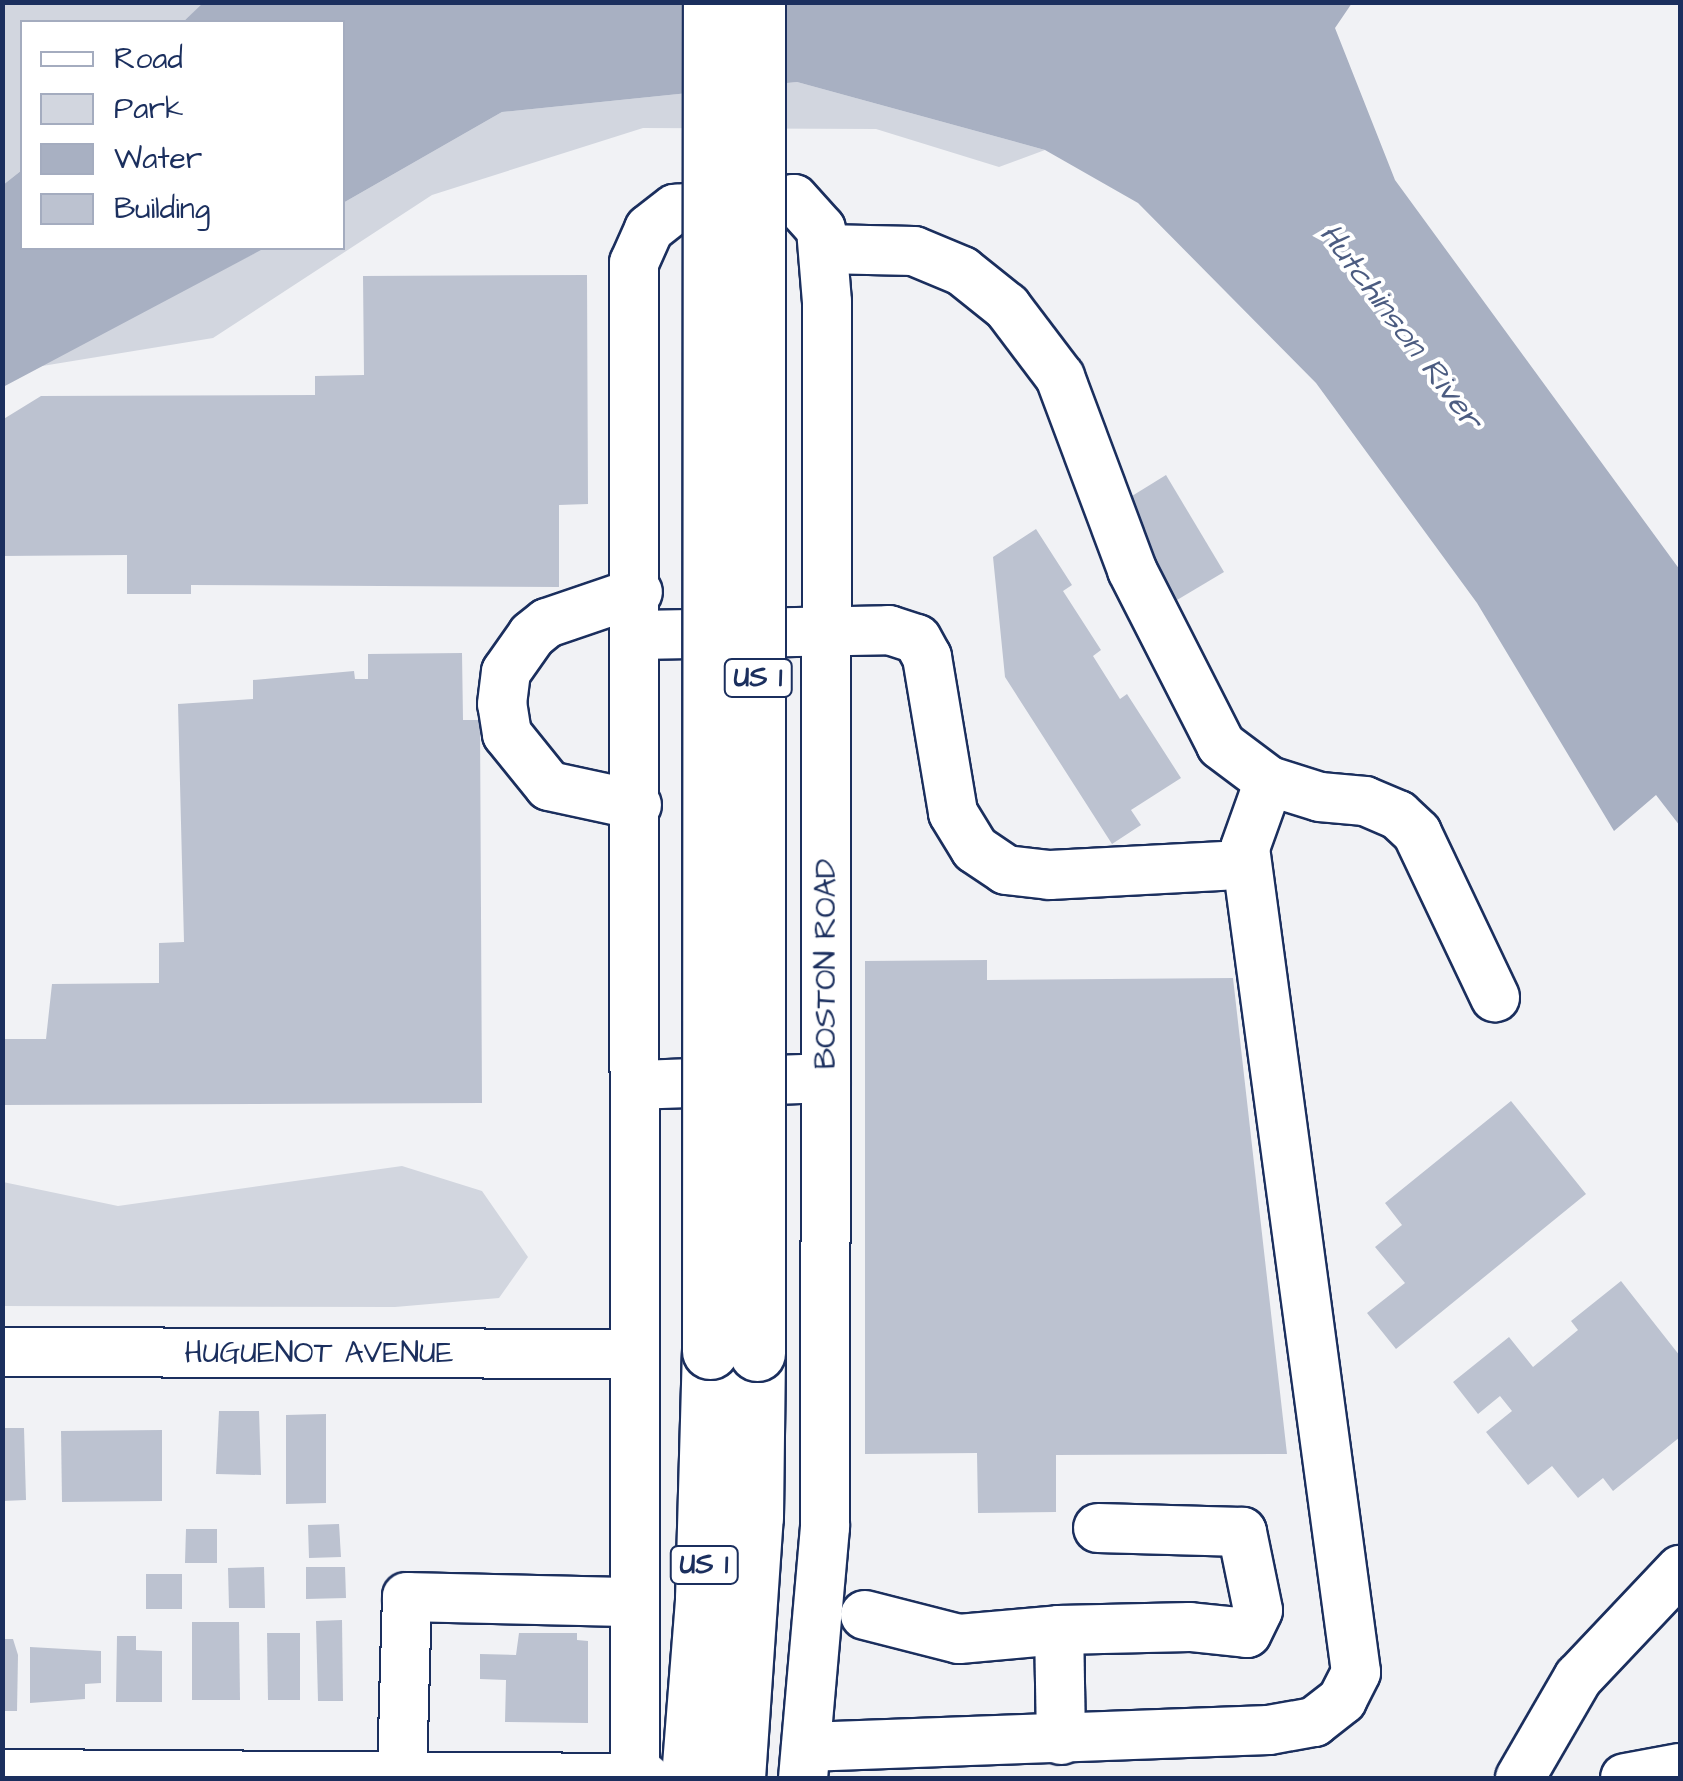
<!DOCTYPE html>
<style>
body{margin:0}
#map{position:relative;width:1683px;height:1781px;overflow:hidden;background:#f1f2f5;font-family:"Architects Daughter",sans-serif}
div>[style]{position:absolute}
.green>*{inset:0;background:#d2d6df}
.water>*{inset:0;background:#a8b0c2}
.building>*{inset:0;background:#bcc2d0}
.roads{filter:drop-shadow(2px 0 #1b2f5e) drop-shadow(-2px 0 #1b2f5e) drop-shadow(0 2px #1b2f5e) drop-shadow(0 -2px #1b2f5e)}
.minor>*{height:48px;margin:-24px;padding:0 24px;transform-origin:24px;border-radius:24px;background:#fff}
.major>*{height:55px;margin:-27.5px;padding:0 27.5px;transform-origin:27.5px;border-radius:27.5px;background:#fff}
.bridges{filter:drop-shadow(2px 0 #1b2f5e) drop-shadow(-2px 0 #1b2f5e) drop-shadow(0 2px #1b2f5e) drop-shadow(0 -2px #1b2f5e)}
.major-bridge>*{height:55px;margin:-27.5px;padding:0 27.5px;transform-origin:27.5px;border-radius:27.5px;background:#fff}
span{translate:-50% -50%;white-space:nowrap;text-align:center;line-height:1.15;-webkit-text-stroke:8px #fff;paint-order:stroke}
.shield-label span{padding:2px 8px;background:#fff;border:2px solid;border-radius:8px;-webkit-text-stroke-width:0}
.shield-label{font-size:28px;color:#1b2f5e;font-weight:700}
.street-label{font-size:30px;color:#1b2f5e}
.water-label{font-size:32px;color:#4c5c81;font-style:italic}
.frame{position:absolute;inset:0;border:5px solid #1b2f5e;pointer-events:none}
.legend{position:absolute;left:20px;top:20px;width:325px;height:230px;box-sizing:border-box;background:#fff;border:2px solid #a4acbf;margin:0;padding:12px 18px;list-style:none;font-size:30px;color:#1b2f5e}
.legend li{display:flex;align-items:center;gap:20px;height:50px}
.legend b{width:50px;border:2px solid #a4acbf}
</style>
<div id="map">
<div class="green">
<i style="clip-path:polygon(3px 3px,204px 3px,183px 22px,22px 22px,22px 170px,3px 185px)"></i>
<i style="clip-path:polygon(797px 82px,1045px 150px,999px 167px,876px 129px,643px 128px,432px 195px,213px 338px,30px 368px,265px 248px,342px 248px,343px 203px,502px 112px)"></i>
<i style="clip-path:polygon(402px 1166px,482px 1191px,528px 1257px,499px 1298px,395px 1307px,3px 1306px,3px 1182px,118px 1206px)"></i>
</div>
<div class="water">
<i style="clip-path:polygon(204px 2px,1352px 3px,1335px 28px,1395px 180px,1680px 570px,1680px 826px,1656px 795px,1614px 831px,1477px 603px,1316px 383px,1138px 203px,1045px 150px,797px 82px,502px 112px,343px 203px,342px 22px,183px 22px)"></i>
<i style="clip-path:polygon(22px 170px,22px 248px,265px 248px,3px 387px,3px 185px)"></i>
</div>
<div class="building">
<i style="clip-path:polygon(587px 275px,588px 504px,559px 505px,559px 587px,191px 585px,191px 594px,127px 594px,127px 555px,2px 556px,2px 420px,41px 396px,315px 395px,315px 376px,364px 375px,363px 276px)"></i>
<i style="clip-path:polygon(1166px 475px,1224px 572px,1177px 600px,1119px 504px)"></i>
<i style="clip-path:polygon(1036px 529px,1072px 585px,1063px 591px,1101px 650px,1093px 656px,1120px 699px,1127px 694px,1181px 778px,1131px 810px,1141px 825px,1112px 844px,1005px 677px,993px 557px)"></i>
<i style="clip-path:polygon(462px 653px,463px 720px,480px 720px,482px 1103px,3px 1105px,3px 1039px,46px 1039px,52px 984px,159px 983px,159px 943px,184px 942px,178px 704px,253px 699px,253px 680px,354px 671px,355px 679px,368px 679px,368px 654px)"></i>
<i style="clip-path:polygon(987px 960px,987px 980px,1233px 978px,1287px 1454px,1056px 1455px,1056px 1512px,978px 1513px,977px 1453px,865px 1454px,865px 961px)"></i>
<i style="clip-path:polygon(1511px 1101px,1586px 1194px,1396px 1349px,1367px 1313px,1405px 1283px,1375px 1247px,1402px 1225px,1385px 1203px)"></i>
<i style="clip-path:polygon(1621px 1281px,1680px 1356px,1680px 1437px,1613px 1491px,1603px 1478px,1578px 1498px,1552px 1466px,1528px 1485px,1486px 1432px,1512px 1411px,1500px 1396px,1478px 1414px,1453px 1382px,1509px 1337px,1533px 1367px,1578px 1330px,1571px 1321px)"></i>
<i style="clip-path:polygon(219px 1411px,259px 1411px,261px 1475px,216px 1474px)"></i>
<i style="clip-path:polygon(326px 1414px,326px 1503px,286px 1504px,286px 1415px)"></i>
<i style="clip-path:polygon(2px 1428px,24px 1428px,26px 1500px,2px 1501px)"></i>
<i style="clip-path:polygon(162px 1430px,162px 1501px,62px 1502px,61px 1431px)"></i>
<i style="clip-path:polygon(339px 1524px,341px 1557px,309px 1558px,308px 1525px)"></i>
<i style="clip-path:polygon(186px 1529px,217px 1529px,217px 1563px,185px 1563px)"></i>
<i style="clip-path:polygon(264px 1567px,265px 1608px,229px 1608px,228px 1568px)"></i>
<i style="clip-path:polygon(306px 1567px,345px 1567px,346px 1598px,306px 1599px)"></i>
<i style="clip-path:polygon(146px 1574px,182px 1574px,182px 1609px,146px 1609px)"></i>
<i style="clip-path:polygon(342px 1620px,343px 1701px,318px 1701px,316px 1621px)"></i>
<i style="clip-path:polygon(192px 1622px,239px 1622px,240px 1700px,192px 1700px)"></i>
<i style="clip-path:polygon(267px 1633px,300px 1633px,300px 1700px,268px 1700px)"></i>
<i style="clip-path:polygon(519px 1633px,577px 1633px,577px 1640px,588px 1641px,588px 1723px,505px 1722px,506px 1680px,480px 1679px,480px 1654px,516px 1655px)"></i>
<i style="clip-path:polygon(117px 1636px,136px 1636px,136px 1650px,162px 1651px,162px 1702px,116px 1702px)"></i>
<i style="clip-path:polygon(2px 1639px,13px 1639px,18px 1655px,17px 1711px,2px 1711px)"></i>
<i style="clip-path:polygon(30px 1647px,101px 1651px,101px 1683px,85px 1684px,85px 1699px,30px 1703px)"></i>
</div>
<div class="roads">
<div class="minor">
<i style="left:823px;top:249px;width:91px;rotate:1.3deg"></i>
<i style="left:914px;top:251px;width:52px;rotate:22.6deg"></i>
<i style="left:962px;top:271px;width:58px;rotate:38.7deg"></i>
<i style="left:1007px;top:307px;width:88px;rotate:52.9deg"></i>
<i style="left:1060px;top:377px;width:206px;rotate:69.5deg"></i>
<i style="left:1132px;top:570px;width:196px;rotate:63deg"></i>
<i style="left:1221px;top:745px;width:60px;rotate:36.9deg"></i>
<i style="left:1269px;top:781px;width:53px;rotate:17.4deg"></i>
<i style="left:1320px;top:797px;width:45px;rotate:5.1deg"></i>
<i style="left:1365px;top:801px;width:36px;rotate:23deg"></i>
<i style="left:1398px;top:815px;width:26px;rotate:43deg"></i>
<i style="left:1417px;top:833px;width:182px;rotate:64.6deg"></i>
<i style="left:638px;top:635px;width:251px;rotate:-1.1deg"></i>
<i style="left:889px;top:630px;width:29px;rotate:18deg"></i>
<i style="left:917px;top:639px;width:21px;rotate:61deg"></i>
<i style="left:927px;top:657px;width:158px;rotate:80.5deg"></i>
<i style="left:953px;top:813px;width:42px;rotate:58.6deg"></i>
<i style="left:975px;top:849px;width:37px;rotate:34deg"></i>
<i style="left:1006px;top:870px;width:44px;rotate:6.5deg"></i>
<i style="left:1050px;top:875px;width:174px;rotate:-3deg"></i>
<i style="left:637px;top:805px;width:90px;rotate:-167.8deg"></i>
<i style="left:549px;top:786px;width:67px;rotate:-128.9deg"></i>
<i style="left:507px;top:734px;width:30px;rotate:-99deg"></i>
<i style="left:502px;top:704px;width:32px;rotate:-83deg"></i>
<i style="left:506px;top:672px;width:45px;rotate:-54.9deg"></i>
<i style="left:532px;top:635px;width:19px;rotate:-39deg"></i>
<i style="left:547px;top:623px;width:96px;rotate:-18.8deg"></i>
<i style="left:636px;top:1085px;width:190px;rotate:-2.1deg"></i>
<i style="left:2px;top:1352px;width:633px;rotate:0.18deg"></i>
<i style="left:865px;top:1615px;width:97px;rotate:14.3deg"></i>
<i style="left:959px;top:1639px;width:100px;rotate:-5.1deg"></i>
<i style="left:1061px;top:1740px;width:110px;rotate:-91deg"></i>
<i style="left:1059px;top:1630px;width:131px;rotate:-1.3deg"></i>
<i style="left:1190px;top:1627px;width:57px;rotate:6deg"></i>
<i style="left:1247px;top:1633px;width:25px;rotate:-64deg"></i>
<i style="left:1258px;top:1610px;width:80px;rotate:-101.6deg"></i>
<i style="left:1242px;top:1532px;width:144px;rotate:-178.4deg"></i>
<i style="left:806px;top:1747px;width:463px;rotate:-2.1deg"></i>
<i style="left:1269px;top:1730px;width:46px;rotate:-10.1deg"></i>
<i style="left:1314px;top:1722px;width:36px;rotate:-38deg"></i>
<i style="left:1342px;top:1700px;width:31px;rotate:-63deg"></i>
<i style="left:1356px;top:1672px;width:831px;rotate:-97.67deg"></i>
<i style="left:1245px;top:848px;width:71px;rotate:-70.3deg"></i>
<i style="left:2px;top:1774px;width:644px;rotate:0.36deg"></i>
<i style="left:402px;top:1774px;width:177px;rotate:-88.4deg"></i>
<i style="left:407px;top:1597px;width:227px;rotate:1.3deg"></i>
<i style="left:635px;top:1778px;width:1515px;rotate:-90.04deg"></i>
<i style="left:634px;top:263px;width:37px;rotate:-66deg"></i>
<i style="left:649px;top:229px;width:33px;rotate:-38deg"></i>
<i style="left:675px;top:209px;width:119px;rotate:-4.8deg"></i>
<i style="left:794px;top:199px;width:40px;rotate:48deg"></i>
<i style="left:821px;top:229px;width:73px;rotate:85.3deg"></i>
<i style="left:827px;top:302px;width:1225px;rotate:90.09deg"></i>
<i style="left:825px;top:1527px;width:252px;rotate:95deg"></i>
<i style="left:1520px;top:1778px;width:116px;rotate:-59.9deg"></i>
<i style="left:1578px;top:1678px;width:149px;rotate:-46.6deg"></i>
<i style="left:1625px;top:1778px;width:56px;rotate:-10.3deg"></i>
</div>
<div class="major">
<i style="left:689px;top:1778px;width:180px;rotate:-85.5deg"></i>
<i style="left:703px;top:1599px;width:248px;rotate:-88.4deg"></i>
<i style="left:737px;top:1778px;width:262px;rotate:-86.1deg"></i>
<i style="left:755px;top:1517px;width:164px;rotate:-89.3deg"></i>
</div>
</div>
<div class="bridges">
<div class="major-bridge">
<i style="left:757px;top:2px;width:1351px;rotate:90deg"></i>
<i style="left:710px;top:1351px;width:1349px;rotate:-89.96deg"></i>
</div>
</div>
<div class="shield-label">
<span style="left:758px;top:678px">US 1</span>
<span style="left:704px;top:1565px">US 1</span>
</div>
<div class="street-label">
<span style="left:826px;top:964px;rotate:-90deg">BOSTON ROAD</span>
<span style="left:319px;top:1353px">HUGUENOT AVENUE</span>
</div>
<div class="water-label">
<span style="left:1400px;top:327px;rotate:53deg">Hutchinson River</span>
</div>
<div class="frame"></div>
<ul class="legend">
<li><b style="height:12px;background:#fff"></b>Road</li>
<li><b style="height:28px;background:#d2d6df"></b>Park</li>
<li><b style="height:28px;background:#a8b0c2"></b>Water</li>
<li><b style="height:28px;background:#bcc2d0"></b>Building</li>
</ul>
</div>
